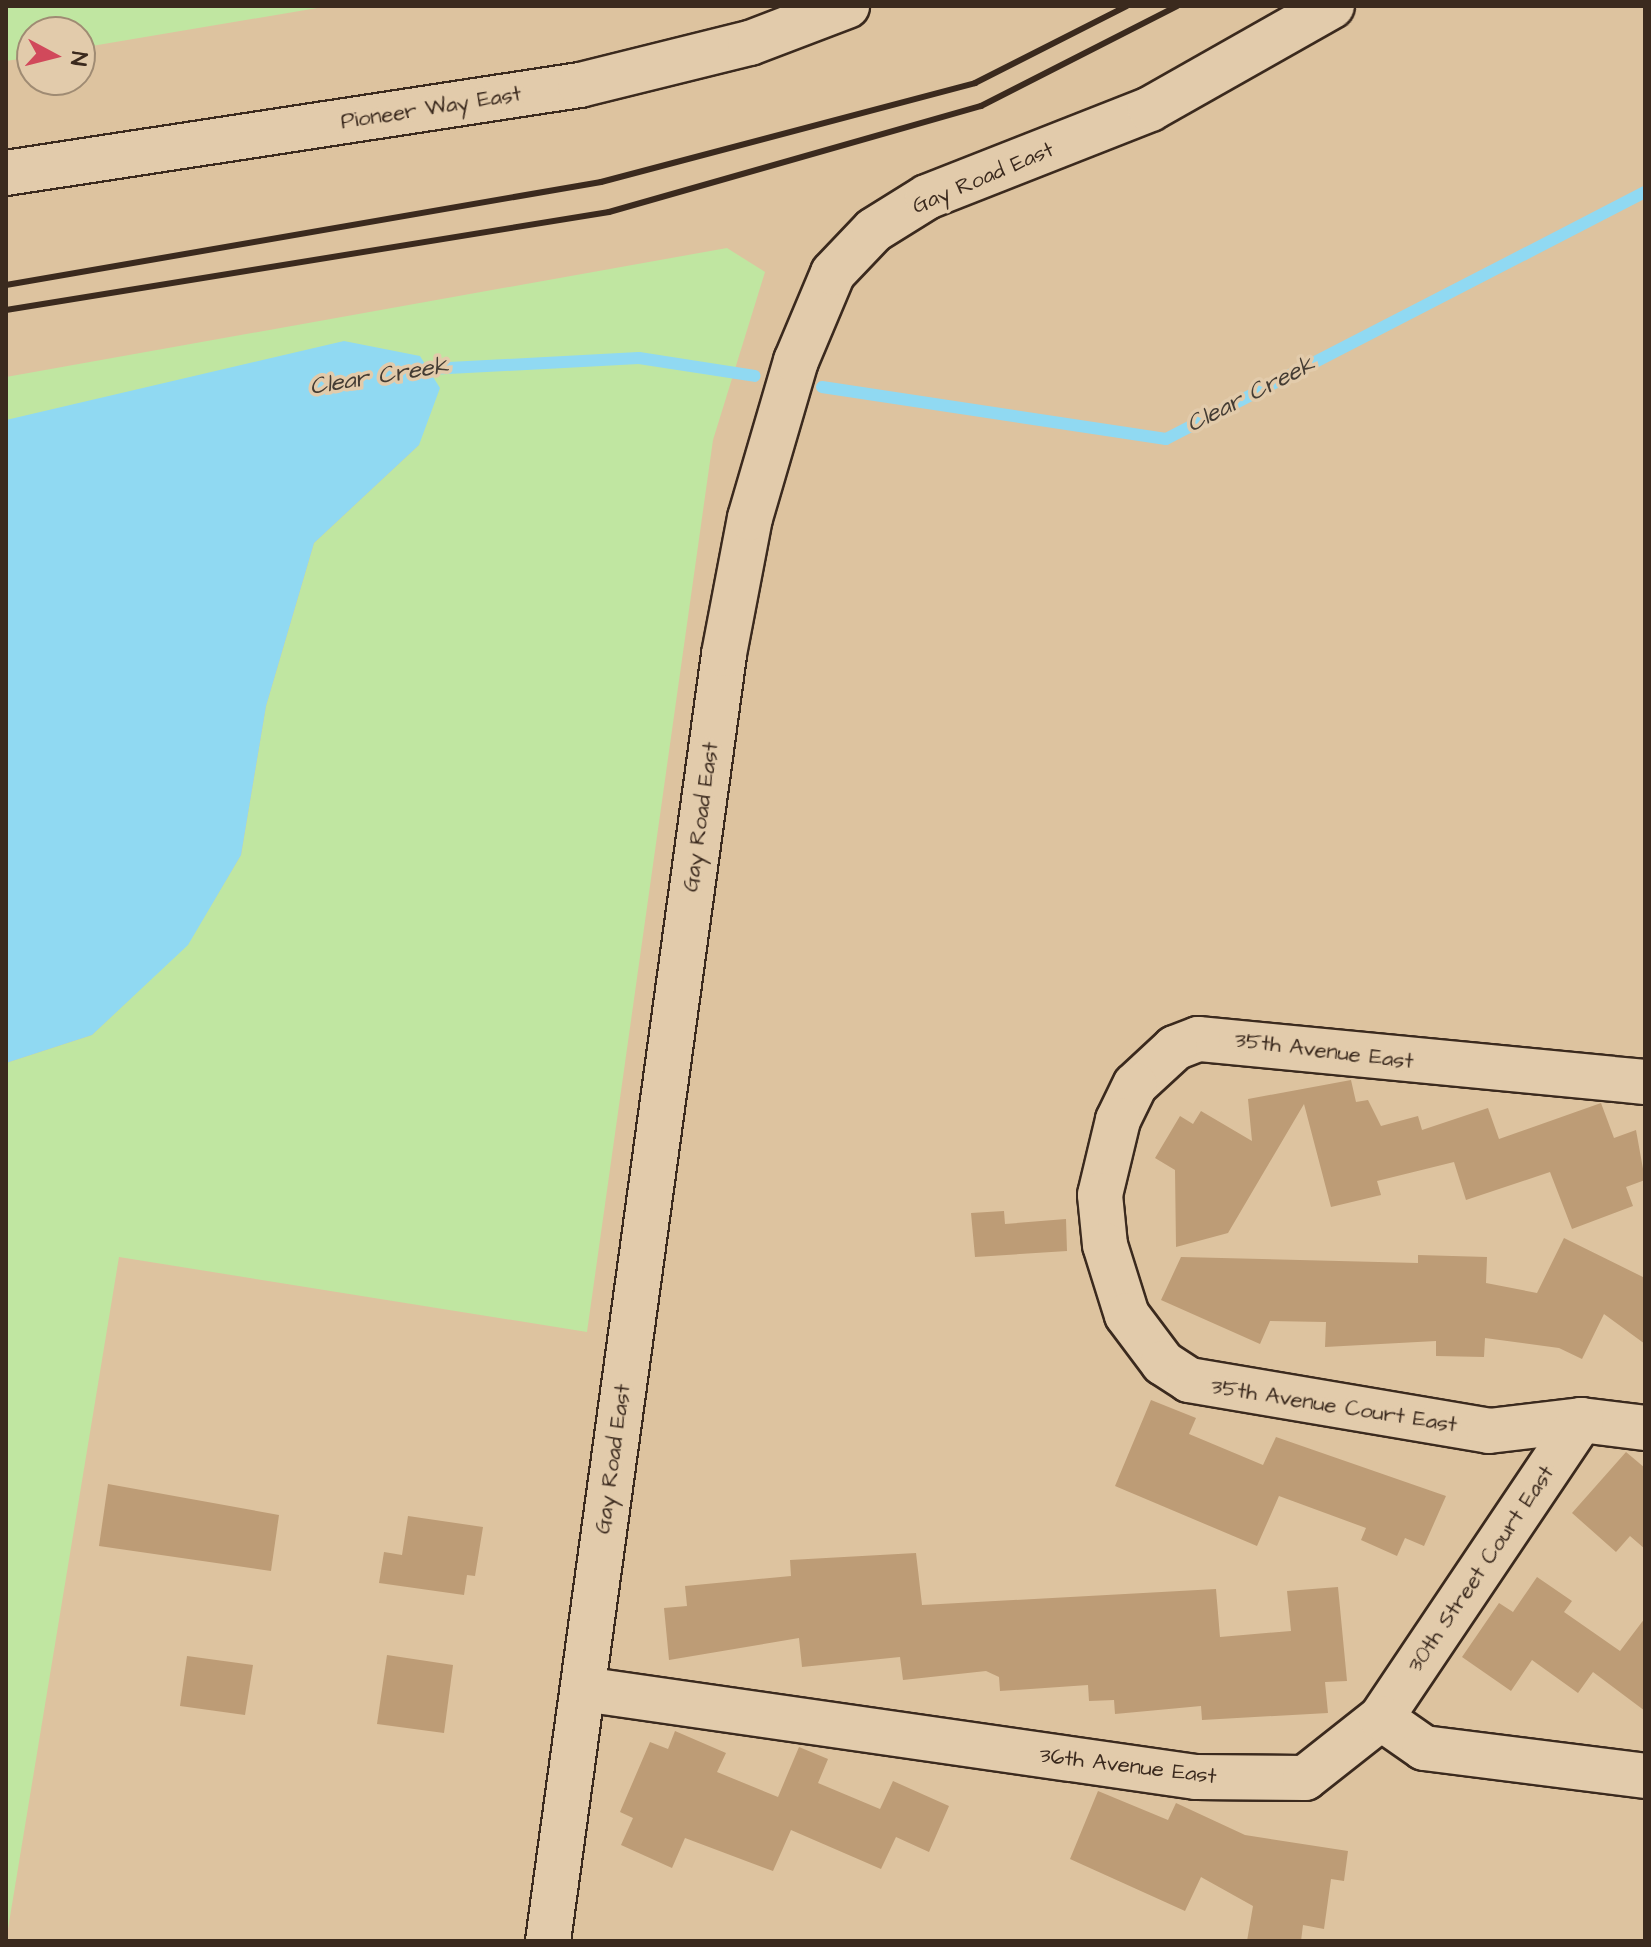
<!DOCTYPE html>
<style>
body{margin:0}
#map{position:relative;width:1651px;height:1947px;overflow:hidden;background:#ddc39f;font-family:"Architects Daughter",sans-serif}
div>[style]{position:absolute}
.green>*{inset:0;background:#c0e6a1}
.water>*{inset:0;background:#90d9f2}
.stream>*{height:12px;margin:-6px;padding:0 6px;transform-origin:6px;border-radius:6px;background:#90d9f2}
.building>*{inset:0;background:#bd9c76}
.roads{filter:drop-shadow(2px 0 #3b2a1e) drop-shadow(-2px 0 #3b2a1e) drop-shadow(0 2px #3b2a1e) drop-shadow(0 -2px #3b2a1e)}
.street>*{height:44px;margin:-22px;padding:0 22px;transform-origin:22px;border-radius:22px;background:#e2cbab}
.secondary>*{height:44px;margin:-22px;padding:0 22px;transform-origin:22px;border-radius:22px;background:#e2cbab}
.rail>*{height:6px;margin:-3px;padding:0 3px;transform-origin:3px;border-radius:3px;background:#3b2a1e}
span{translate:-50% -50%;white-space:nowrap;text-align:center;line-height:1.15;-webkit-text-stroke:7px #e2cbab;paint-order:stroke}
.street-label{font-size:22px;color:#3b2a1e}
.water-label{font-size:24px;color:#443c33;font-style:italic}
.frame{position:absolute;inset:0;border:8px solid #3b2a1e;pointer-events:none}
.north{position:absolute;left:16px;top:16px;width:80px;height:80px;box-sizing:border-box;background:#e2cbab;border:2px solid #9f8b73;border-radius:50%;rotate:97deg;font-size:22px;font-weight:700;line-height:32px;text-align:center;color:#3b2a1e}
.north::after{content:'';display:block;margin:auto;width:28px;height:36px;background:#d1495b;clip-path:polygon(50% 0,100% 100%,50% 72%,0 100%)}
</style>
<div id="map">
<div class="green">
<i style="clip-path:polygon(6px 6px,329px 6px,80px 48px,80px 32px,32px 32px,32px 57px,6px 61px)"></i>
<i style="clip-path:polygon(727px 248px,765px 272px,713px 440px,587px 1332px,119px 1257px,6px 1941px,6px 1063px,92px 1035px,188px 944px,241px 855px,266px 706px,314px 543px,419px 445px,6px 420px,6px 377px)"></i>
</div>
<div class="water">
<i style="clip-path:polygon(344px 341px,420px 356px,440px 388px,419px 445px,314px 543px,266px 706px,241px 855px,188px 945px,92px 1035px,6px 1063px,6px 420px)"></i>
</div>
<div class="stream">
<i style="left:411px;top:370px;width:228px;rotate:-3deg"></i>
<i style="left:639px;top:358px;width:117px;rotate:8.8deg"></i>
<i style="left:822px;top:387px;width:348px;rotate:8.6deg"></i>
<i style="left:1166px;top:439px;width:539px;rotate:-27.28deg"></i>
</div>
<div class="building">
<i style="clip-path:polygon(1351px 1080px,1356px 1102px,1368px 1100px,1381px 1126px,1418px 1116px,1422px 1130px,1488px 1108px,1499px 1139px,1601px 1103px,1614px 1138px,1636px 1130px,1645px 1180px,1626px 1187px,1633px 1206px,1572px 1229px,1550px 1172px,1466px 1200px,1454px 1162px,1377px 1181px,1381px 1195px,1331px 1207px,1304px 1104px,1228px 1233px,1176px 1247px,1175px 1170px,1155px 1158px,1180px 1116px,1193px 1124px,1201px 1111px,1252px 1141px,1248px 1099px)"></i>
<i style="clip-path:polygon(1004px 1211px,1005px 1224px,1066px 1219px,1067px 1251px,975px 1257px,971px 1213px)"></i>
<i style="clip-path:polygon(1564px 1238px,1645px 1278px,1645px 1344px,1604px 1314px,1582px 1359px,1559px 1348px,1485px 1338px,1484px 1357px,1436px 1356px,1436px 1341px,1325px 1347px,1326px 1322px,1270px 1321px,1260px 1344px,1161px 1300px,1181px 1257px,1418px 1263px,1418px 1255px,1487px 1257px,1486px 1283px,1537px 1293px)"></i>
<i style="clip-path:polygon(1151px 1400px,1196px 1418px,1189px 1434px,1263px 1465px,1276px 1437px,1446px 1496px,1424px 1546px,1405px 1538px,1397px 1556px,1361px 1540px,1366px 1528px,1279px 1496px,1257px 1546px,1115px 1486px)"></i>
<i style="clip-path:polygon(1626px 1452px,1645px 1468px,1645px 1549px,1630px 1536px,1616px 1552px,1572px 1513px)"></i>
<i style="clip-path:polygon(108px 1484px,279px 1515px,271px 1571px,99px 1546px)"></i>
<i style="clip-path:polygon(408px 1516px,483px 1527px,475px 1576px,467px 1575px,464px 1595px,379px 1583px,384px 1552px,402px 1555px)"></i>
<i style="clip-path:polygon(916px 1553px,922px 1605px,1216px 1589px,1220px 1637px,1291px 1631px,1287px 1591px,1338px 1587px,1347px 1681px,1325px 1682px,1328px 1713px,1202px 1720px,1201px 1706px,1115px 1714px,1114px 1700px,1089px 1701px,1088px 1685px,1000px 1691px,999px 1677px,986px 1671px,903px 1680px,900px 1657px,802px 1667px,799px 1638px,669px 1660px,664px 1608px,687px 1606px,685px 1586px,791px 1576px,790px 1560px)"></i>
<i style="clip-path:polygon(1537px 1577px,1572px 1601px,1564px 1612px,1620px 1651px,1645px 1618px,1645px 1711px,1593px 1672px,1578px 1693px,1532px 1660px,1511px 1691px,1462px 1657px,1499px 1603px,1513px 1612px)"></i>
<i style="clip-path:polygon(387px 1655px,453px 1665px,444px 1733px,377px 1724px)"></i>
<i style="clip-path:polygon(187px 1656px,253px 1665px,245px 1715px,180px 1706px)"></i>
<i style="clip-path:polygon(675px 1731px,726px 1753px,717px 1772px,778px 1797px,799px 1747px,828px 1759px,818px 1783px,880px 1809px,893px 1781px,949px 1806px,929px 1852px,896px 1837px,881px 1869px,791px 1830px,773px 1871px,685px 1838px,672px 1868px,621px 1845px,633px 1818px,620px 1812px,650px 1742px,668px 1749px)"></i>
<i style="clip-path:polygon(1098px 1791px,1168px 1820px,1176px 1803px,1245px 1835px,1348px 1851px,1344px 1881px,1331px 1879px,1324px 1929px,1303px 1925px,1301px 1941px,1247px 1941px,1253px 1906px,1201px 1877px,1185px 1911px,1070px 1859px)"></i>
</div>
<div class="roads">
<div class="street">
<i style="left:1645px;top:1082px;width:449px;rotate:-174.5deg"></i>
<i style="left:1198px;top:1039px;width:25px;rotate:159deg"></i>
<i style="left:1175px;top:1048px;width:54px;rotate:137.2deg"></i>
<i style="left:1135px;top:1085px;width:39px;rotate:116deg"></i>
<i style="left:1118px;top:1120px;width:77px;rotate:103.5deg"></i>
<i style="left:1100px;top:1195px;width:50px;rotate:84.3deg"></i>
<i style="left:1105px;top:1245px;width:73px;rotate:72.6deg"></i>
<i style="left:1127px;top:1315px;width:60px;rotate:53.1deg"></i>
<i style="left:1163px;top:1363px;width:31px;rotate:33deg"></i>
<i style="left:1189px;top:1380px;width:304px;rotate:9.6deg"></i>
<i style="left:1489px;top:1431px;width:93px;rotate:-6.8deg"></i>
<i style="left:1581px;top:1420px;width:64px;rotate:7.1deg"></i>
<i style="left:583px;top:1689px;width:619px;rotate:8.17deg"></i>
<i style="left:1196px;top:1777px;width:109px;rotate:0.5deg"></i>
<i style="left:1305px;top:1778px;width:97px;rotate:-38.3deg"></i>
<i style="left:1381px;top:1718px;width:359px;rotate:-56.1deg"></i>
<i style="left:1381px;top:1718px;width:52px;rotate:34.9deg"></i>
<i style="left:1424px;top:1748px;width:223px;rotate:7.2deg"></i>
<i style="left:548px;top:1941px;width:1299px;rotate:-82.21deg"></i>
<i style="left:724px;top:654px;width:138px;rotate:-79.2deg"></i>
<i style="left:750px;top:518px;width:164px;rotate:-73.7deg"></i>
<i style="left:796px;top:361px;width:95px;rotate:-67.2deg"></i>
<i style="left:833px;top:273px;width:59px;rotate:-46.4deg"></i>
<i style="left:874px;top:230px;width:62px;rotate:-31.9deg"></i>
<i style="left:927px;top:197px;width:240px;rotate:-21.5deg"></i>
<i style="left:1150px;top:109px;width:209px;rotate:-29.5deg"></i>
</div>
<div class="secondary">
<i style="left:6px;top:173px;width:581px;rotate:-8.72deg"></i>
<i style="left:580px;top:85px;width:175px;rotate:-13.9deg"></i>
<i style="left:750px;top:43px;width:104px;rotate:-20.9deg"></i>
</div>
</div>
<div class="rail">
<i style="left:6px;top:285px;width:604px;rotate:-9.82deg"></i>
<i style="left:601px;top:182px;width:387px;rotate:-14.8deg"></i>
<i style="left:975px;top:83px;width:170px;rotate:-26.9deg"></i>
<i style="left:6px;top:310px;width:611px;rotate:-9.23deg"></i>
<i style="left:609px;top:212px;width:387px;rotate:-15.9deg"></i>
<i style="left:981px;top:106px;width:220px;rotate:-27deg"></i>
</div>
<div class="street-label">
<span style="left:431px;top:108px;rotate:-9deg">Pioneer Way East</span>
<span style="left:983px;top:178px;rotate:-23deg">Gay Road East</span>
<span style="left:701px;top:817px;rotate:-82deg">Gay Road East</span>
<span style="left:1324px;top:1051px;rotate:7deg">35th Avenue East</span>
<span style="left:1334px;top:1406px;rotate:9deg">35th Avenue Court East</span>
<span style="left:613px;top:1459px;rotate:-82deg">Gay Road East</span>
<span style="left:1481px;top:1569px;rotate:-56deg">30th Street Court East</span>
<span style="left:1128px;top:1766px;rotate:7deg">36th Avenue East</span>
</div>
<div class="water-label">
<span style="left:379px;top:377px;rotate:-9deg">Clear Creek</span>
<span style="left:1251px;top:395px;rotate:-27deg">Clear Creek</span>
</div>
<div class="frame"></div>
<div class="north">N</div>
</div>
